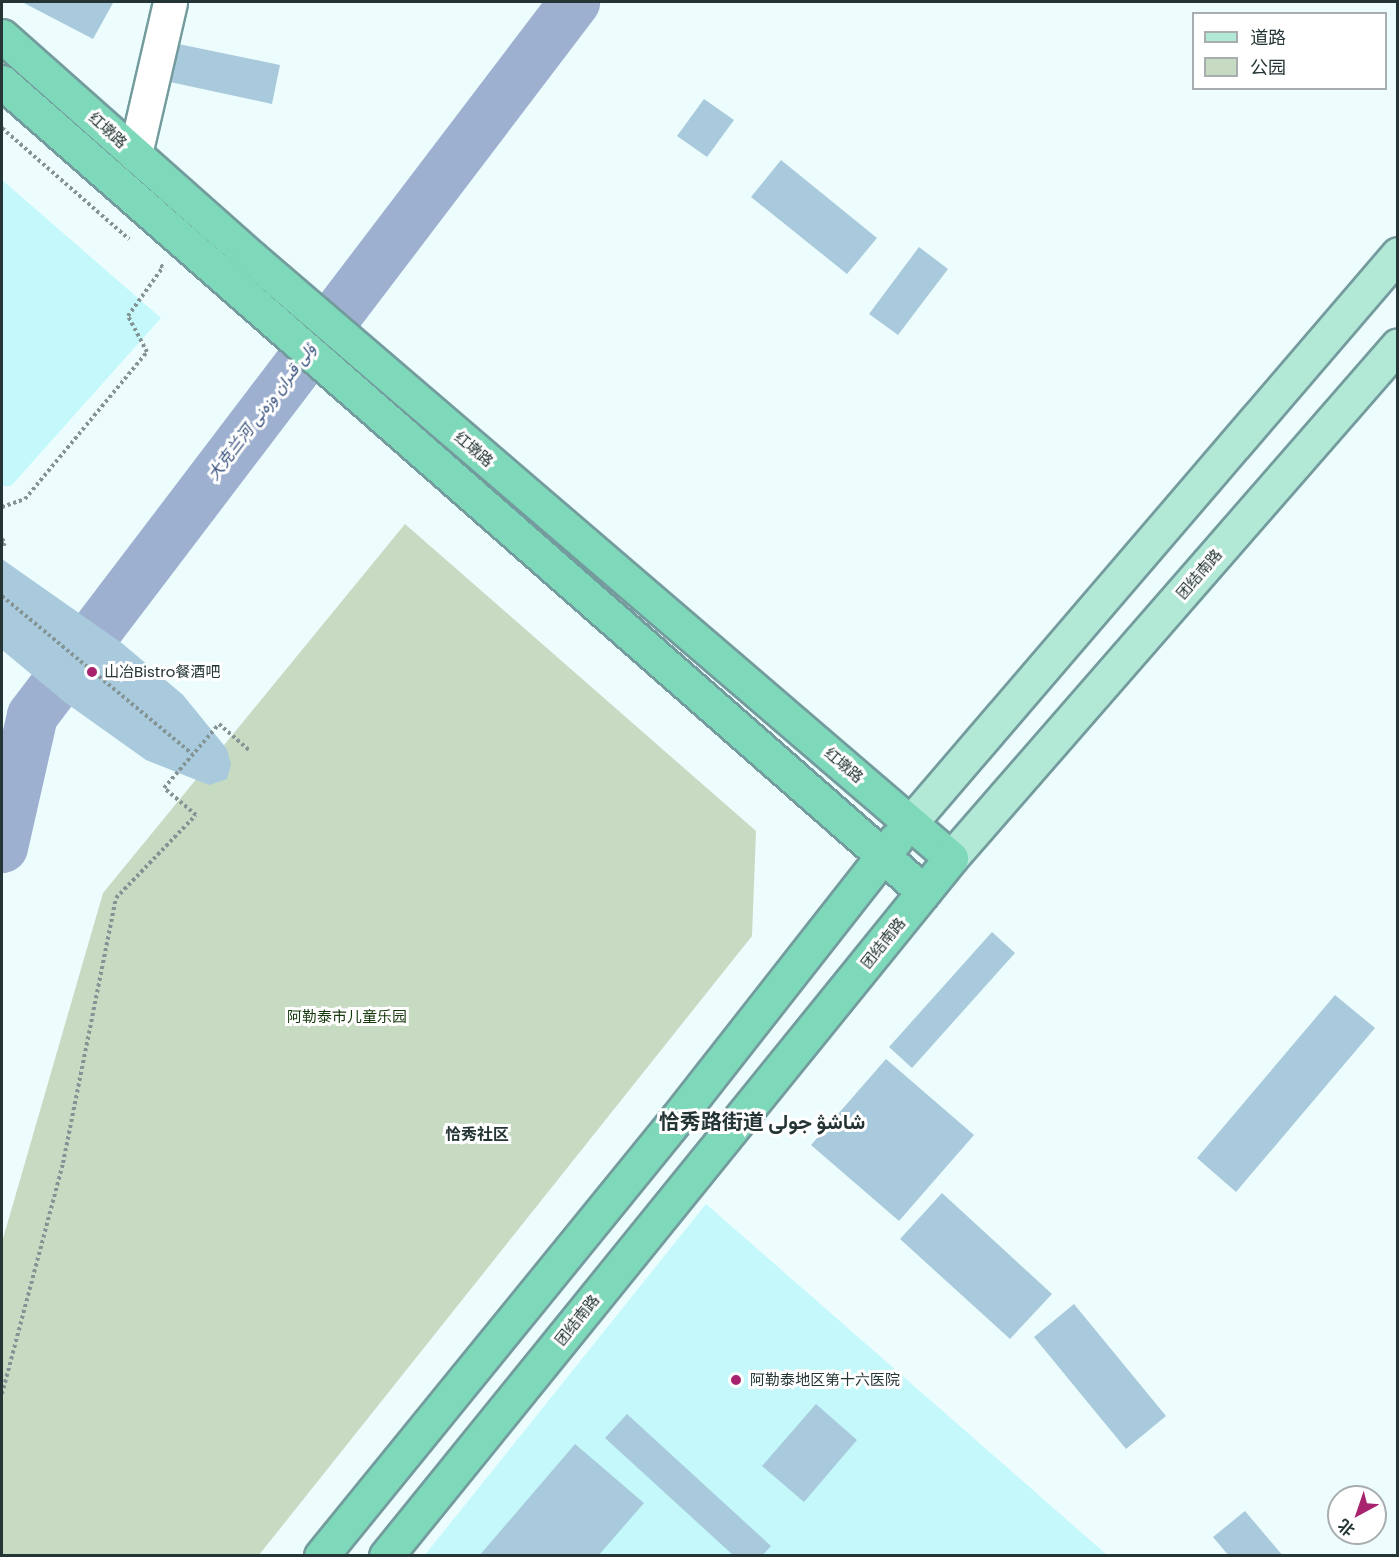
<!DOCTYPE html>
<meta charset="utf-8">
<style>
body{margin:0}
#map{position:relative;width:1399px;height:1557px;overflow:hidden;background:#edfdfe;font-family:Poppins,Vazirmatn,"Noto Sans SC",sans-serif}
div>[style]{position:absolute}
.built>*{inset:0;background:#c4f8fb}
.green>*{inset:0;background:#c7dbc3}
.river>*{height:51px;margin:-25.5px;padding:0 25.5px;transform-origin:25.5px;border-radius:25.5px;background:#9eb0d0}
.building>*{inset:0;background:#a9cadc}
.path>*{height:4px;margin-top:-2px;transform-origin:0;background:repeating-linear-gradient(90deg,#849495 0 3px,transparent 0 6px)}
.roads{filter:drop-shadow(2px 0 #749b9d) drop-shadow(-2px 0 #749b9d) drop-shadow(0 2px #749b9d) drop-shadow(0 -2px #749b9d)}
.minor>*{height:33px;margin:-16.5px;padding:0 16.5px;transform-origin:16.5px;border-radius:16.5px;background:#fff}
.major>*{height:33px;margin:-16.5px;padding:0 16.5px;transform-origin:16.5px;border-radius:16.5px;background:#b2e8d6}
.highway>*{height:33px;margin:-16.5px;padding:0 16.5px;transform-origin:16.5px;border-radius:16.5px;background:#7ed8ba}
.dots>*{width:16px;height:16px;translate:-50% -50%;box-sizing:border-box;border:3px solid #fff;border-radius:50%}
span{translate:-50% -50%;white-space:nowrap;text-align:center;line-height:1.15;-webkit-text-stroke:6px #fff;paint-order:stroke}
.street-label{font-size:15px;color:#253536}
.poi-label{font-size:15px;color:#253536}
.left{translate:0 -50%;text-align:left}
.park-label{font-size:15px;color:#15370c}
.water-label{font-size:16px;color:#36507c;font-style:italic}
.neighbourhood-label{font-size:16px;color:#253536;font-weight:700}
.district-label{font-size:21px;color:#253536;font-weight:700}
.frame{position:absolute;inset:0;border:3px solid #253536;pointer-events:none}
.legend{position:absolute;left:1192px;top:12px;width:195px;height:78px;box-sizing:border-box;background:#fff;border:2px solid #a8aeaf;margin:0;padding:8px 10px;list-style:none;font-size:18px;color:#253536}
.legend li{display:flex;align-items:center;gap:12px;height:30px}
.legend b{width:30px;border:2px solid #a8aeaf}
.north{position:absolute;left:1327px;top:1485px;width:60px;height:60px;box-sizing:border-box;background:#fff;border:2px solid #a8aeaf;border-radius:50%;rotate:220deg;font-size:16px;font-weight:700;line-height:24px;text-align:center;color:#253536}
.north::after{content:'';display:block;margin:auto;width:21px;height:27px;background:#a8236e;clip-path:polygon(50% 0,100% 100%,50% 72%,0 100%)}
</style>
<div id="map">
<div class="built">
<i style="clip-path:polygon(2px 180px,161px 318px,11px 486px,2px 486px)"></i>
<i style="clip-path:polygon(706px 1204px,1107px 1555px,424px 1556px)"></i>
</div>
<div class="green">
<i style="clip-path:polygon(405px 524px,756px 831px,752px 936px,259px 1555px,2px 1555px,2px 1242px,103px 893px)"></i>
</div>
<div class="river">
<i style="left:2px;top:847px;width:135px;rotate:-77.2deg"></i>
<i style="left:32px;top:715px;width:896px;rotate:-52.76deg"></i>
</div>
<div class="building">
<i style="clip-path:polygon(22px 2px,110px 2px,113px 3px,93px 39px)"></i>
<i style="clip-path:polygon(164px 41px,280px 65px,272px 104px,156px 79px)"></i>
<i style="clip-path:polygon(704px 99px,734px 120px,707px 157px,677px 136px)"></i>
<i style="clip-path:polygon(781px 160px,877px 238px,847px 274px,751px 197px)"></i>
<i style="clip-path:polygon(919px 247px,948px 269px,898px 335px,869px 314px)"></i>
<i style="clip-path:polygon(2px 559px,123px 644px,183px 695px,227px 749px,231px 765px,227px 779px,209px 785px,146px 760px,66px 703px,2px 650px)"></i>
<i style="clip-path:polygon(992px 932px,1015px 953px,912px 1068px,889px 1047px)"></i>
<i style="clip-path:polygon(1335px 995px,1375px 1028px,1236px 1192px,1197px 1158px)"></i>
<i style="clip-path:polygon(886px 1059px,974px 1135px,899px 1221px,811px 1145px)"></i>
<i style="clip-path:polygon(942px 1193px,1052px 1294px,1010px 1339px,900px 1239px)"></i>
<i style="clip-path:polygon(1074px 1304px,1166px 1416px,1126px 1449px,1034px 1337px)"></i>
<i style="clip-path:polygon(816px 1404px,857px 1440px,804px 1502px,762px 1466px)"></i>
<i style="clip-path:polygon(627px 1414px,771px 1546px,762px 1556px,734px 1556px,605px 1438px)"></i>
<i style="clip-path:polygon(575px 1444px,644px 1503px,598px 1556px,479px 1556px)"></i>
<i style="clip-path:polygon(1245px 1511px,1283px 1556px,1229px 1556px,1213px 1537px)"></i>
</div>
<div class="path">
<i style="left:2px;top:128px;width:169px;rotate:41.2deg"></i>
<i style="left:2px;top:507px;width:24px;rotate:-19deg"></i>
<i style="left:25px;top:499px;width:191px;rotate:-50.3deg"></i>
<i style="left:147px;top:352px;width:41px;rotate:-117.8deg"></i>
<i style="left:128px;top:316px;width:60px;rotate:-54.5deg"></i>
<i style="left:163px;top:267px;width:4px;rotate:-146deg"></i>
<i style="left:2px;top:539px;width:5px;rotate:53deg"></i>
<i style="left:5px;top:543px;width:5px;rotate:127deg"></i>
<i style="left:2px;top:596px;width:247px;rotate:39.7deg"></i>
<i style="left:2px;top:1394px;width:239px;rotate:-75.2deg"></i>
<i style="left:63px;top:1163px;width:270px;rotate:-78.7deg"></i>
<i style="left:116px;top:898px;width:115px;rotate:-46.1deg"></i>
<i style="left:196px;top:815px;width:42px;rotate:-139.8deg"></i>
<i style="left:164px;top:788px;width:84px;rotate:-49.3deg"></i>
<i style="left:219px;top:724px;width:40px;rotate:41deg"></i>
</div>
<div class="roads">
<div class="minor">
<i style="left:135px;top:154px;width:156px;rotate:-77deg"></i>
</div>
<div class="major">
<i style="left:911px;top:822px;width:748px;rotate:-49.39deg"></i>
<i style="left:951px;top:858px;width:680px;rotate:-48.93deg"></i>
</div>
<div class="highway">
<i style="left:2px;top:36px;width:334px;rotate:41.6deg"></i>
<i style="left:252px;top:258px;width:921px;rotate:40.64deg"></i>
<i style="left:951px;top:858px;width:898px;rotate:128.99deg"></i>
<i style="left:2px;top:82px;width:1227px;rotate:41.3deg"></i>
<i style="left:321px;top:1556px;width:566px;rotate:-50.88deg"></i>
<i style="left:678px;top:1117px;width:353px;rotate:-51.9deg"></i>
</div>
</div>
<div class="dots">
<i style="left:92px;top:672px;background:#a8236e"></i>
<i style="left:736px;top:1380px;background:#a8236e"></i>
</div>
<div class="street-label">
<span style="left:108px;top:130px;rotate:42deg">红墩路</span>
<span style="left:474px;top:449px;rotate:40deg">红墩路</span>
<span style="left:1199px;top:574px;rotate:-49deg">团结南路</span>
<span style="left:844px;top:765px;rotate:40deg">红墩路</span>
<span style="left:883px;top:943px;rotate:-51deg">团结南路</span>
<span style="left:577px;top:1320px;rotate:-51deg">团结南路</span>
</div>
<div class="poi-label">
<span class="left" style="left:104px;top:672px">山冶Bistro餐酒吧</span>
<span class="left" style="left:750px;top:1380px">阿勒泰地区第十六医院</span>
</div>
<div class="park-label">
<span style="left:347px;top:1017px">阿勒泰市儿童乐园</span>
</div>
<div class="water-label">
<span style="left:262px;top:412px;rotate:-53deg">大克兰河 ۇلى قىران وزەنى</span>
</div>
<div class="neighbourhood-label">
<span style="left:477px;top:1135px">恰秀社区</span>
</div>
<div class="district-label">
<span style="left:762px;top:1122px">恰秀路街道 شاشۋ جولى</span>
</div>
<div class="frame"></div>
<ul class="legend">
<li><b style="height:8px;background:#b2e8d6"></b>道路</li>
<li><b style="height:16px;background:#c7dbc3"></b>公园</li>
</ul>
<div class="north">北</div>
</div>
